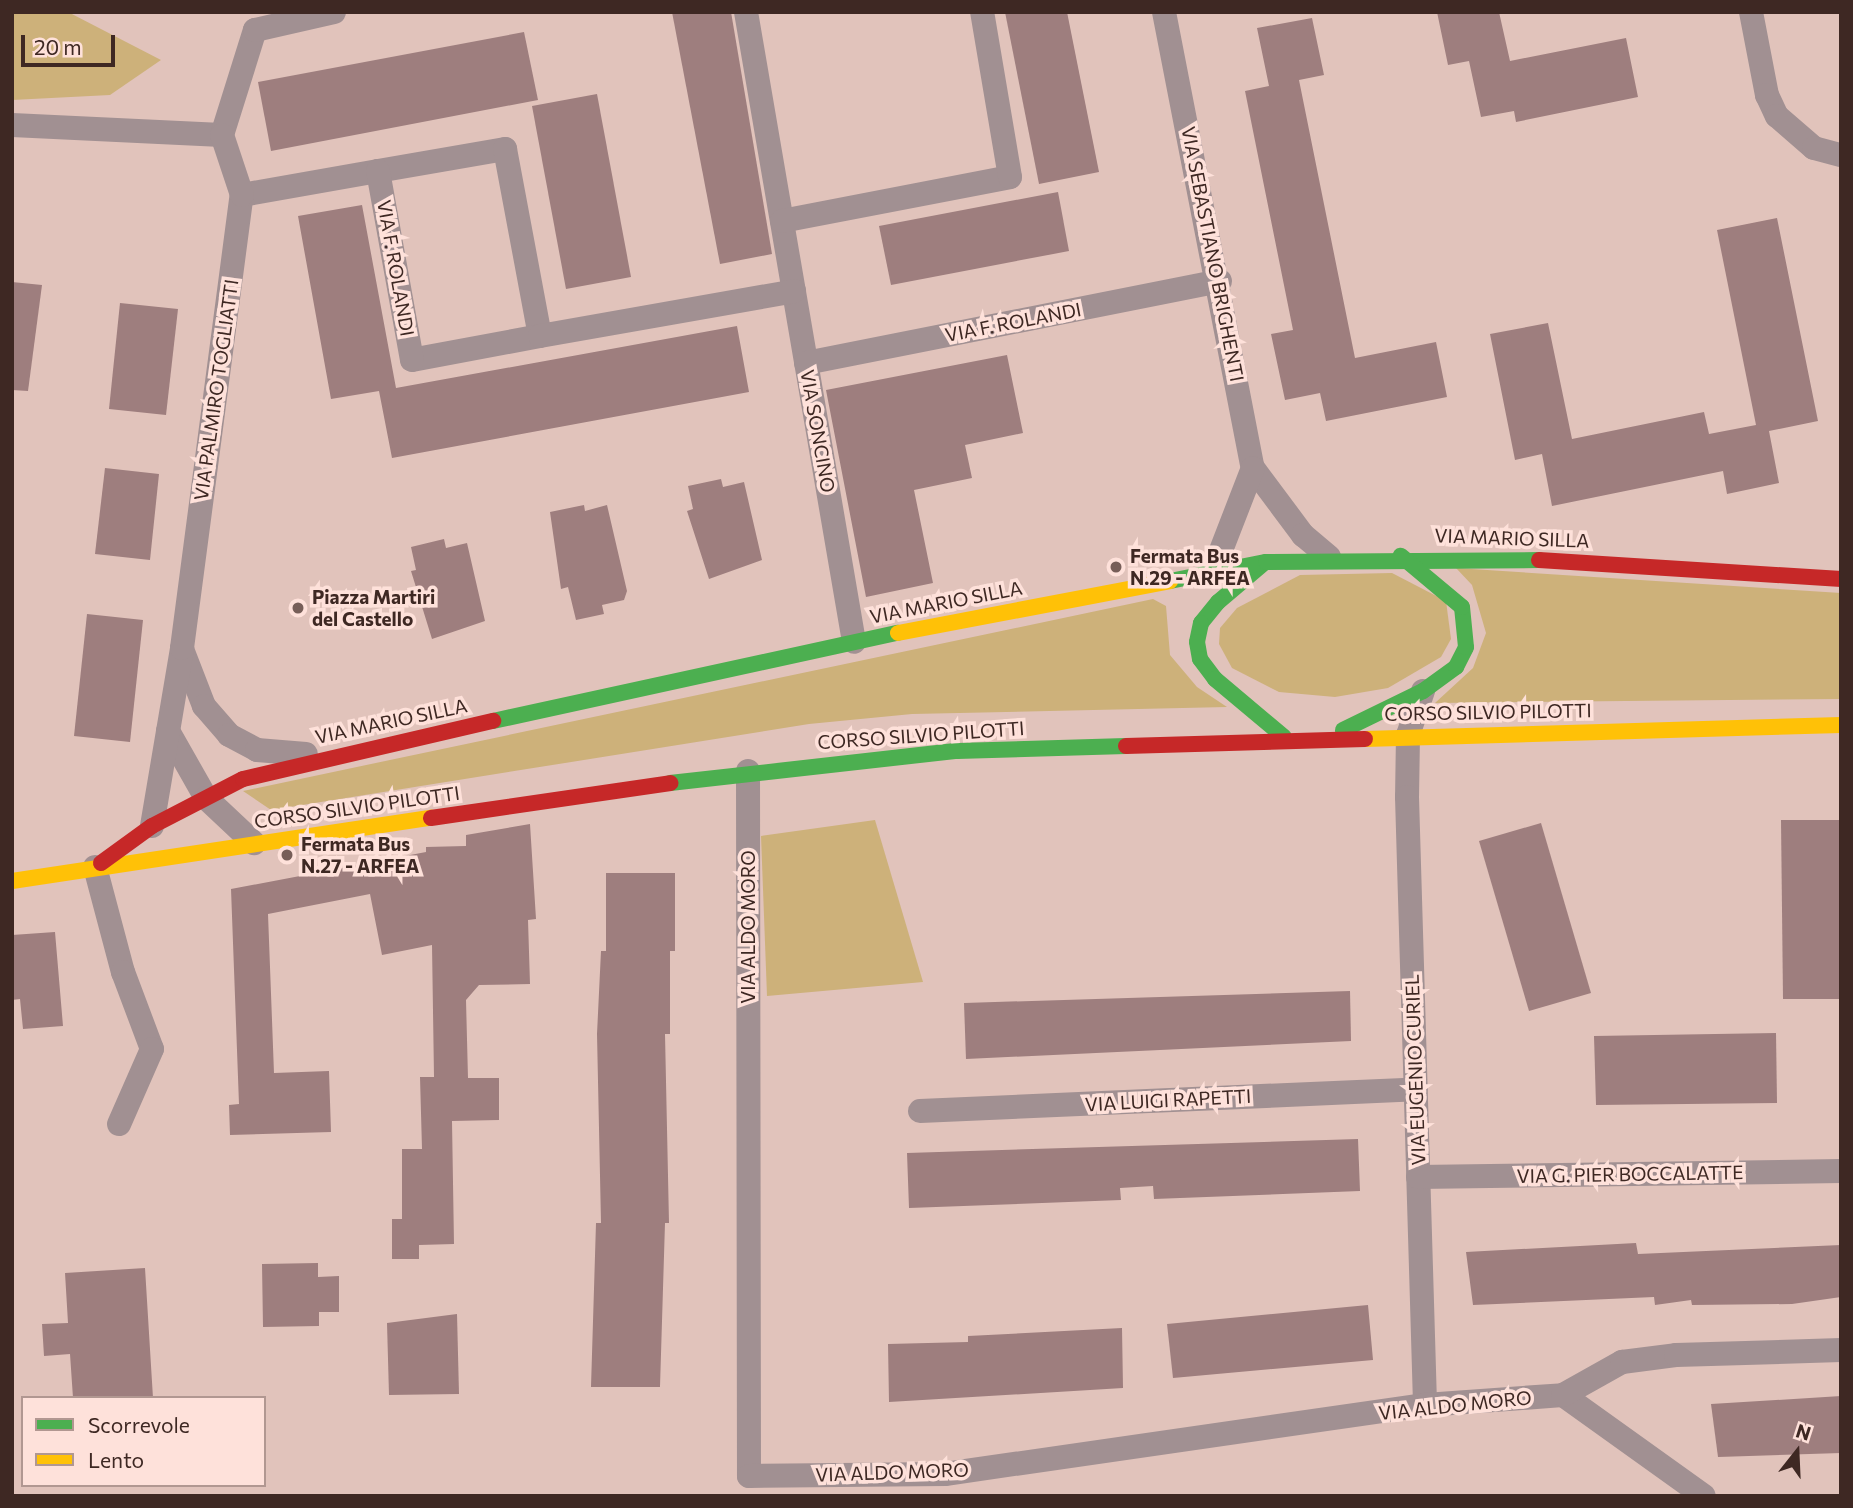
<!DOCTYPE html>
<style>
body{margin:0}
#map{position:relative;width:1853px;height:1508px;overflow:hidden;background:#e1c3bb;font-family:Commissioner,sans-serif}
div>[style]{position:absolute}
.green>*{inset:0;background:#cdb17a}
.building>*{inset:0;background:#9e7e7e}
.street>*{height:24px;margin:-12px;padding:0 12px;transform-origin:12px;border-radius:12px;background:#a19092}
.fast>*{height:16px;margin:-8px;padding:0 8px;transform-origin:8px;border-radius:8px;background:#4caf50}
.slow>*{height:16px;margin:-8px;padding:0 8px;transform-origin:8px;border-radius:8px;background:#ffc107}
.jam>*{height:16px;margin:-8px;padding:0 8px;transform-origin:8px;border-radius:8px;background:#c62828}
.dots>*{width:19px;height:19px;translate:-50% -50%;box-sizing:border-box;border:4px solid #fee1da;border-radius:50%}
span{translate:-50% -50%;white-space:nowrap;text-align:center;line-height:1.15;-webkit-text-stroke:7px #fee1da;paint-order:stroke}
.street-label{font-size:19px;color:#3e2823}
.poi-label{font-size:19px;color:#3e2823;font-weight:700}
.left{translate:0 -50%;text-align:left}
.frame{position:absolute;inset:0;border:14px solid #3e2823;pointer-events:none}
.legend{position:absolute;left:21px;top:1396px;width:245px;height:91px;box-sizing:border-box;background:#fee1da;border:2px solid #b19791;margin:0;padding:9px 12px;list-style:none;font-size:21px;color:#3e2823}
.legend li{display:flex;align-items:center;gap:14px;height:35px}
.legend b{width:35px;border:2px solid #b19791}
.north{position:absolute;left:1762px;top:1417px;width:70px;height:70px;-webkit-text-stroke:5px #fee1da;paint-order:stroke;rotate:18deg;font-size:19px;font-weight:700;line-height:28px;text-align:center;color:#3e2823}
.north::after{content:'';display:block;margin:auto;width:24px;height:32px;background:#3e2823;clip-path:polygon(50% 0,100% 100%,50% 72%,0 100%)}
.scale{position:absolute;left:21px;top:35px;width:94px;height:32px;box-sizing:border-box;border:4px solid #3e2823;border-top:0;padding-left:9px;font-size:21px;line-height:24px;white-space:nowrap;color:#3e2823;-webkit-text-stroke:5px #fee1da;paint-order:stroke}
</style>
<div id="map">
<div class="green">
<i style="clip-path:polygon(12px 12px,68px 12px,161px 60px,110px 95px,12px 100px)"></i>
<i style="clip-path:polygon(1456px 568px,1841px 593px,1841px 699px,1435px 703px,1473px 668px,1486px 633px,1472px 585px)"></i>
<i style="clip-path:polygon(1392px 573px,1446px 601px,1451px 639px,1441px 657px,1388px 688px,1335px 697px,1279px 692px,1232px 668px,1219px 644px,1220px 628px,1237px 608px,1300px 575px)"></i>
<i style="clip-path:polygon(1153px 599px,1166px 606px,1170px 655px,1197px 687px,1227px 707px,912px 714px,809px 724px,271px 810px,243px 791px)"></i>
<i style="clip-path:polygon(875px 820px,923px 982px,767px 996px,761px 836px)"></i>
</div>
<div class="building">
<i style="clip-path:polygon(672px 12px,731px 12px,772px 254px,720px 264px)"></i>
<i style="clip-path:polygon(1005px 12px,1067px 12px,1099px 172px,1039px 184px)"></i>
<i style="clip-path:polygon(1437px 12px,1499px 12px,1510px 61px,1626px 38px,1638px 97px,1516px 122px,1514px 111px,1481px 117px,1469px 61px,1448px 65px)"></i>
<i style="clip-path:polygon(1312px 18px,1324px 75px,1299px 80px,1355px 358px,1436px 342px,1447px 397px,1326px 421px,1320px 393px,1285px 400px,1271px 334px,1293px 330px,1245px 91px,1269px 86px,1257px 28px)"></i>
<i style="clip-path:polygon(524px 32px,538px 100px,271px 151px,258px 82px)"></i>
<i style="clip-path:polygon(597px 94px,631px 277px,566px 289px,532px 106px)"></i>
<i style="clip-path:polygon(1058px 192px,1069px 251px,891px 285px,879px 226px)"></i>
<i style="clip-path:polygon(362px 205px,396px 388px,737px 326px,749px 392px,392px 458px,379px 391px,331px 399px,298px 216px)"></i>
<i style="clip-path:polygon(1777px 218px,1818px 421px,1769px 431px,1779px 483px,1727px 494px,1723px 471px,1552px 506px,1542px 454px,1515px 460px,1490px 334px,1548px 323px,1572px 439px,1704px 412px,1709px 434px,1756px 425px,1717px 230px)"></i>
<i style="clip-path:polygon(12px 282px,42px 285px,28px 391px,12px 390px)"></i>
<i style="clip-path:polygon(120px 303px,178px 309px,166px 415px,109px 409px)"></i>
<i style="clip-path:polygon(1007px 355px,1023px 433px,965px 445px,972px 478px,914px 490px,933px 583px,866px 597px,826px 390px)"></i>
<i style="clip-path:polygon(105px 468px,159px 474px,150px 560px,95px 554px)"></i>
<i style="clip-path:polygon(721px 479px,723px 487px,744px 482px,762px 560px,709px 579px,687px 511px,693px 509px,688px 486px)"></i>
<i style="clip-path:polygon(584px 505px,585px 511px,607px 505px,627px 591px,624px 600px,602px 605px,604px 614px,576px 620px,568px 587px,561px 589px,550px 512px)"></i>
<i style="clip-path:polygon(444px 539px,446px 548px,467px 543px,485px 621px,432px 639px,411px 571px,416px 570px,411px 547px)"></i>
<i style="clip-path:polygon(87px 614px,143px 620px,130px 742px,74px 736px)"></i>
<i style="clip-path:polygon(1781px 820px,1841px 820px,1841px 999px,1783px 999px)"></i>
<i style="clip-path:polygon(1541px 823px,1591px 993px,1529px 1011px,1479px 841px)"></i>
<i style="clip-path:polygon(530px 824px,536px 919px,528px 920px,530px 984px,479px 985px,466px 1000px,468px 1078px,499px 1078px,499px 1120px,452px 1121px,454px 1244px,419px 1245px,419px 1259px,392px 1259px,392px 1219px,402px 1219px,402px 1149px,422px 1149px,420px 1077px,434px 1077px,432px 945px,382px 955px,370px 894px,268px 914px,274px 1073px,329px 1071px,331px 1132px,230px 1135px,229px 1105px,239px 1104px,231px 889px,426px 852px,426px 847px,466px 846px,466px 835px)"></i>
<i style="clip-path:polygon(606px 873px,675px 873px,675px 951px,670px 951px,670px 1034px,665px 1034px,669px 1223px,665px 1223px,660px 1387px,591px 1387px,596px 1223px,601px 1223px,597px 1034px,601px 951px,606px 951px)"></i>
<i style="clip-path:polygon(55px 932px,63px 1026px,23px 1029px,20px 999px,12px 1000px,12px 935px)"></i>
<i style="clip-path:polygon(1350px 991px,1351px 1041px,966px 1059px,964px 1003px)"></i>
<i style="clip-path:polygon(1776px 1033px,1777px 1103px,1596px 1105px,1594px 1036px)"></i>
<i style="clip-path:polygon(1358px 1139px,1360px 1191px,1154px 1199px,1153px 1186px,1120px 1188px,1121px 1200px,909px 1208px,907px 1153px)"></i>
<i style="clip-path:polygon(1636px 1243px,1638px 1254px,1841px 1245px,1841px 1297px,1792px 1304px,1692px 1305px,1691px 1300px,1655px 1305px,1654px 1297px,1473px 1305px,1466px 1252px)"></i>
<i style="clip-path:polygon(318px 1263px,318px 1277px,339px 1276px,339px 1312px,319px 1312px,319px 1326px,263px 1327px,262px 1264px)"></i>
<i style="clip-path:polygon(145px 1268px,153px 1398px,73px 1398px,70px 1354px,44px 1356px,42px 1324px,68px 1323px,65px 1273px)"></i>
<i style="clip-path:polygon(1368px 1305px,1373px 1360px,1173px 1378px,1167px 1324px)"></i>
<i style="clip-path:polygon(457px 1314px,459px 1394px,389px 1395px,387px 1323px)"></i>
<i style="clip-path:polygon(1122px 1328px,1123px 1388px,889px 1402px,888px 1344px,968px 1342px,968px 1336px)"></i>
<i style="clip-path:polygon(1841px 1396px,1841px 1453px,1718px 1457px,1711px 1404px)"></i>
</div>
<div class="street">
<i style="left:746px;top:12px;width:639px;rotate:80.27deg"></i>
<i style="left:1164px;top:12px;width:465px;rotate:79deg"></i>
<i style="left:1253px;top:468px;width:84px;rotate:53.3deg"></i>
<i style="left:1303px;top:535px;width:34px;rotate:40deg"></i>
<i style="left:1751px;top:12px;width:85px;rotate:79.1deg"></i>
<i style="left:1767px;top:95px;width:23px;rotate:65deg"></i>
<i style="left:1777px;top:116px;width:49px;rotate:40.9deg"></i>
<i style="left:1814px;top:148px;width:28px;rotate:15deg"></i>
<i style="left:12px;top:125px;width:210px;rotate:2.7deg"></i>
<i style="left:222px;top:135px;width:110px;rotate:-72.6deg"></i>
<i style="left:255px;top:30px;width:81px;rotate:-12.8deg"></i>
<i style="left:242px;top:195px;width:138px;rotate:-10deg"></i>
<i style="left:378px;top:171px;width:129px;rotate:-9.8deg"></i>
<i style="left:505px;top:149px;width:190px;rotate:79.4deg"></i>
<i style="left:540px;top:336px;width:130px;rotate:169.4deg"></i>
<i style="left:412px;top:360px;width:192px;rotate:-100.2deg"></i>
<i style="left:782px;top:221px;width:232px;rotate:-10.9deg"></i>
<i style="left:1010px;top:177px;width:167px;rotate:-99.6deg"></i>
<i style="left:540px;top:336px;width:258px;rotate:-10deg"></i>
<i style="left:806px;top:363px;width:422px;rotate:-11.2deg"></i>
<i style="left:1213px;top:571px;width:110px;rotate:-68.8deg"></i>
<i style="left:182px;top:649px;width:61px;rotate:68.9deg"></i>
<i style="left:204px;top:706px;width:38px;rotate:49deg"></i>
<i style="left:229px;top:735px;width:32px;rotate:28deg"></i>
<i style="left:257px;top:750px;width:49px;rotate:4.7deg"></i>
<i style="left:1423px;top:691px;width:46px;rotate:108.8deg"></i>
<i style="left:1408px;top:735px;width:62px;rotate:90.9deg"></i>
<i style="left:1407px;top:797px;width:608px;rotate:88.3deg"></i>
<i style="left:168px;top:731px;width:77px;rotate:60.4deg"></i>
<i style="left:206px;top:798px;width:66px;rotate:43.2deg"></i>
<i style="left:748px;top:771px;width:705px;rotate:89.92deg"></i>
<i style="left:749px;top:1476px;width:196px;rotate:-0.6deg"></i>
<i style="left:945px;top:1474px;width:485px;rotate:-8.2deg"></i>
<i style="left:1425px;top:1405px;width:138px;rotate:-4.1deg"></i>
<i style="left:1563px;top:1395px;width:173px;rotate:35.6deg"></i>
<i style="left:152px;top:826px;width:181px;rotate:-80.4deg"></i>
<i style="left:182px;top:648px;width:457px;rotate:-82.5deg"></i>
<i style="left:242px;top:195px;width:63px;rotate:-108.4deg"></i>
<i style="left:95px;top:867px;width:109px;rotate:75.1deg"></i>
<i style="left:123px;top:972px;width:82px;rotate:69.4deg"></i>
<i style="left:152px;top:1049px;width:82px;rotate:113.7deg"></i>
<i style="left:920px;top:1111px;width:496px;rotate:-2.5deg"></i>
<i style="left:1418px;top:1177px;width:423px;rotate:-0.8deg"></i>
<i style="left:1563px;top:1395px;width:68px;rotate:-29.2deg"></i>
<i style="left:1622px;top:1362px;width:54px;rotate:-7.4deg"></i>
<i style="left:1676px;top:1355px;width:165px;rotate:-1.7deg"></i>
</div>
<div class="fast">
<i style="left:1263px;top:564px;width:59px;rotate:139.8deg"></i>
<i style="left:1218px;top:602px;width:27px;rotate:129deg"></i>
<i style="left:1201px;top:623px;width:19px;rotate:102deg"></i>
<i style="left:1197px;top:642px;width:17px;rotate:80deg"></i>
<i style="left:1200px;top:659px;width:25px;rotate:53deg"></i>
<i style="left:1215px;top:679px;width:90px;rotate:40deg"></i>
<i style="left:1170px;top:581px;width:98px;rotate:-11.2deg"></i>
<i style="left:1266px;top:562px;width:273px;rotate:-0.4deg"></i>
<i style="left:493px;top:721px;width:414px;rotate:-12.3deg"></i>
<i style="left:1343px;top:730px;width:89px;rotate:-26deg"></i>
<i style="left:1423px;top:691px;width:41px;rotate:-36deg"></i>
<i style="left:1456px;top:667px;width:22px;rotate:-63deg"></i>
<i style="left:1466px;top:647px;width:40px;rotate:-95.7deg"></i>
<i style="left:1462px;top:607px;width:80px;rotate:-140.1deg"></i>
<i style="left:670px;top:783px;width:289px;rotate:-6.4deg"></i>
<i style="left:957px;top:751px;width:169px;rotate:-1.7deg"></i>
</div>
<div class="slow">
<i style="left:898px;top:633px;width:277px;rotate:-10.8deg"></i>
<i style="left:1365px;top:739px;width:476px;rotate:-1.7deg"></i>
<i style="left:12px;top:881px;width:424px;rotate:-8.6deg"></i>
</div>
<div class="jam">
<i style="left:1539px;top:560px;width:303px;rotate:3.6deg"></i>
<i style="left:1126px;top:746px;width:239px;rotate:-1.7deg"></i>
<i style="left:431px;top:818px;width:242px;rotate:-8.3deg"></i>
<i style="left:101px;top:863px;width:63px;rotate:-36deg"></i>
<i style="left:152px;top:826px;width:102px;rotate:-27.3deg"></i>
<i style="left:243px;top:779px;width:257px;rotate:-13.1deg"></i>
</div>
<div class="dots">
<i style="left:1116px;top:567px;background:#775e58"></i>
<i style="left:298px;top:608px;background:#775e58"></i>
<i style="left:287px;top:855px;background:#775e58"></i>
</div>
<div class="street-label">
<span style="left:1213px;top:254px;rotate:79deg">VIA SEBASTIANO BRIGHENTI</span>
<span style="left:396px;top:268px;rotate:80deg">VIA F. ROLANDI</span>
<span style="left:1013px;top:322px;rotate:-11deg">VIA F. ROLANDI</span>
<span style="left:216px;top:390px;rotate:-82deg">VIA PALMIRO TOGLIATTI</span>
<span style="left:818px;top:431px;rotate:80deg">VIA SONCINO</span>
<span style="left:1512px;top:538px;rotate:2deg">VIA MARIO SILLA</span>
<span style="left:946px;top:602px;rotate:-11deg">VIA MARIO SILLA</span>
<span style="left:1488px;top:712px;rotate:-1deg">CORSO SILVIO PILOTTI</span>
<span style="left:391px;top:721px;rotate:-12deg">VIA MARIO SILLA</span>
<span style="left:921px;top:735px;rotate:-4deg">CORSO SILVIO PILOTTI</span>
<span style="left:357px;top:807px;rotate:-8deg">CORSO SILVIO PILOTTI</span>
<span style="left:748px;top:927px;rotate:-90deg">VIA ALDO MORO</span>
<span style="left:1415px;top:1070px;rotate:-92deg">VIA EUGENIO CURIEL</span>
<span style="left:1168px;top:1100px;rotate:-3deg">VIA LUIGI RAPETTI</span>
<span style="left:1630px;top:1174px;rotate:-1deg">VIA G. PIER BOCCALATTE</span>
<span style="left:1455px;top:1405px;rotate:-6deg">VIA ALDO MORO</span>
<span style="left:892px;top:1472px;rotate:-2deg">VIA ALDO MORO</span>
</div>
<div class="poi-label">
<span class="left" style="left:1130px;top:567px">Fermata Bus<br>N.29 - ARFEA</span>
<span class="left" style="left:312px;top:608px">Piazza Martiri<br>del Castello</span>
<span class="left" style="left:301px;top:855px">Fermata Bus<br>N.27 - ARFEA</span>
</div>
<div class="frame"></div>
<ul class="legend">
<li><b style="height:9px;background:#4caf50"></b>Scorrevole</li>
<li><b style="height:9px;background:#ffc107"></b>Lento</li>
</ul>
<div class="north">N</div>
<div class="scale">20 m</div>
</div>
